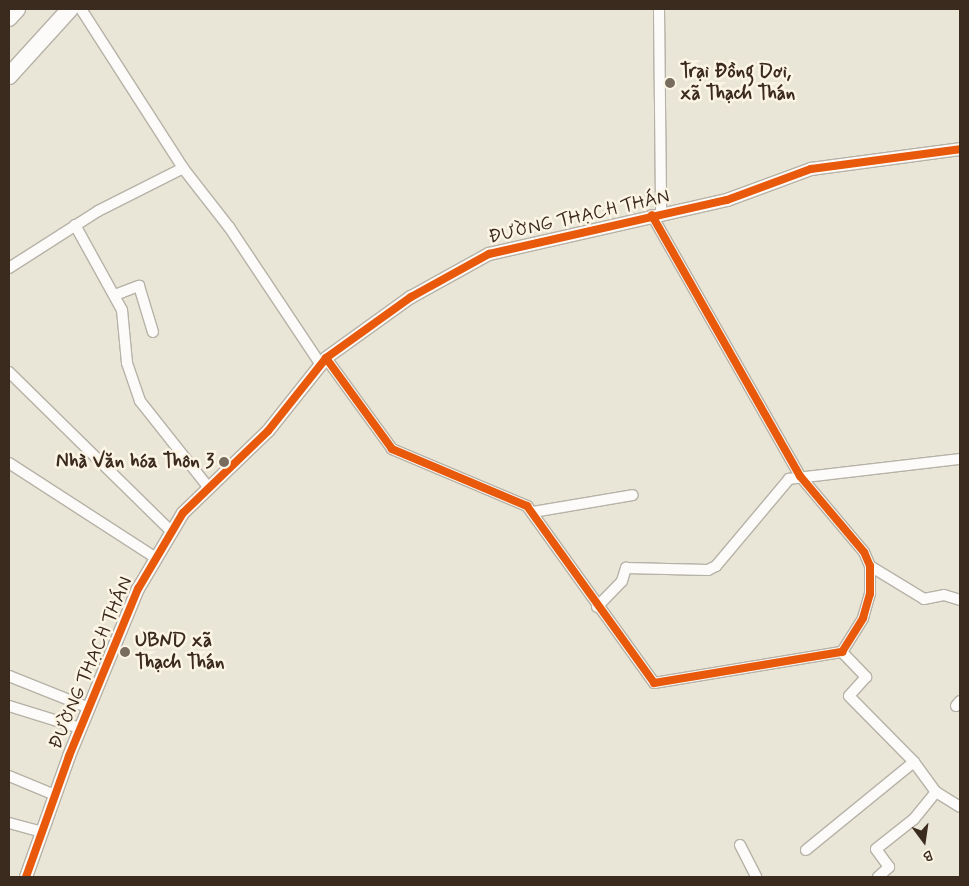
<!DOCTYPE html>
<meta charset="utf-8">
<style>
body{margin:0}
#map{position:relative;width:969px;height:886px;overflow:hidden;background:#eae6d7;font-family:Mynerve,sans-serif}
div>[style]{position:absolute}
.roads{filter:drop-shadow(1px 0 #b6b2a7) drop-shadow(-1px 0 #b6b2a7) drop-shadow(0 1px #b6b2a7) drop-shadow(0 -1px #b6b2a7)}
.minor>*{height:10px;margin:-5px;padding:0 5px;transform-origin:5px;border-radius:5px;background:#fcfbf9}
.tertiary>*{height:12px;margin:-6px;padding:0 6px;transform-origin:6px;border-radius:6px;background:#fcfbf9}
.primary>*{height:16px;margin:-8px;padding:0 8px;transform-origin:8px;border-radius:8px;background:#fcfbf9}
.cycleway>*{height:8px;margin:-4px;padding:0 4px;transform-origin:4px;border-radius:4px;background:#e8590c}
.dots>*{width:14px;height:14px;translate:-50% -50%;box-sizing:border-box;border:2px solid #fcf5e5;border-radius:50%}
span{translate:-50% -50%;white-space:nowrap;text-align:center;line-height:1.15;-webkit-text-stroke:5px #fcf5e5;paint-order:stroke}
.poi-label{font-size:19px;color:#3b2a1e;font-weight:700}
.left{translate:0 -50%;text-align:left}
.right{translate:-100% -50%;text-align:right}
.street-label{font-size:19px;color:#3b2a1e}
.frame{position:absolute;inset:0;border:10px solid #3b2a1e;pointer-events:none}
.north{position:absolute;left:899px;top:816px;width:50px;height:50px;-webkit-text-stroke:4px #fcf5e5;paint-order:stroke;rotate:166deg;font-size:14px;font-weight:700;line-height:20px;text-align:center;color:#3b2a1e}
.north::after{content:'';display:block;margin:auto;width:18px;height:22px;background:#3b2a1e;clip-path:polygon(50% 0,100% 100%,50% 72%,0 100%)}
</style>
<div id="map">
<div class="roads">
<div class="minor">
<i style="left:81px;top:9px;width:189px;rotate:57.3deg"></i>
<i style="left:183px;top:168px;width:75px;rotate:52.1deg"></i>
<i style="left:229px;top:227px;width:166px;rotate:56.3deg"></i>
<i style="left:659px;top:9px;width:204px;rotate:89.4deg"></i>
<i style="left:75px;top:225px;width:97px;rotate:61.1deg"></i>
<i style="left:122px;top:310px;width:53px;rotate:84.6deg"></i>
<i style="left:127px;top:363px;width:40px;rotate:71.1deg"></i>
<i style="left:140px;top:401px;width:111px;rotate:51.6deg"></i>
<i style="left:9px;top:268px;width:106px;rotate:-32.6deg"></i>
<i style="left:98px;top:211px;width:95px;rotate:-26.8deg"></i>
<i style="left:115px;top:295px;width:26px;rotate:-21deg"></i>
<i style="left:139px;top:286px;width:48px;rotate:73.1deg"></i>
<i style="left:326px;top:358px;width:112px;rotate:54deg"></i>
<i style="left:392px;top:449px;width:147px;rotate:22.9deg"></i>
<i style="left:527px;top:506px;width:218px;rotate:54.3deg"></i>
<i style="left:654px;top:683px;width:191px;rotate:-9.4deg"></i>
<i style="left:842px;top:652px;width:40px;rotate:-58deg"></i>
<i style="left:863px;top:618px;width:25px;rotate:-74deg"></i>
<i style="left:870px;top:594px;width:28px;rotate:-90deg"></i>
<i style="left:870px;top:566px;width:15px;rotate:-113deg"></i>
<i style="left:864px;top:552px;width:99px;rotate:-130.1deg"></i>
<i style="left:800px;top:476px;width:300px;rotate:-119.6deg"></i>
<i style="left:9px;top:372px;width:228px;rotate:44.5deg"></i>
<i style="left:9px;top:463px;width:175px;rotate:32.9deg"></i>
<i style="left:533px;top:512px;width:101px;rotate:-9.6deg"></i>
<i style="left:870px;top:566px;width:63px;rotate:31.4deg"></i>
<i style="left:924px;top:599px;width:20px;rotate:-11deg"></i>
<i style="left:944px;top:595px;width:17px;rotate:17deg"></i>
<i style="left:597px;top:607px;width:36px;rotate:-46deg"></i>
<i style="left:622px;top:581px;width:14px;rotate:-73deg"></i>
<i style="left:626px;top:568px;width:82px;rotate:1.4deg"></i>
<i style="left:708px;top:570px;width:9px;rotate:-27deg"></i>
<i style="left:716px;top:566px;width:114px;rotate:-50deg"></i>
<i style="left:789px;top:479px;width:172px;rotate:-6.7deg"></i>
<i style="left:842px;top:652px;width:35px;rotate:46deg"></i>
<i style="left:866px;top:677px;width:25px;rotate:132deg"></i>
<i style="left:849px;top:696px;width:93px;rotate:45.4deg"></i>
<i style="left:9px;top:676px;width:86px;rotate:21.8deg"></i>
<i style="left:9px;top:706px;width:74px;rotate:17.2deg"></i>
<i style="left:956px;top:706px;width:6px;rotate:-51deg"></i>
<i style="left:9px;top:776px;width:50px;rotate:22.4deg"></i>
<i style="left:9px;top:823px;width:34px;rotate:15deg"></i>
<i style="left:740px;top:845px;width:36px;rotate:63deg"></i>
<i style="left:806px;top:850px;width:139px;rotate:-39.2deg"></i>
<i style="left:914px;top:762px;width:37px;rotate:54deg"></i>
<i style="left:878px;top:877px;width:15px;rotate:-42deg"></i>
<i style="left:889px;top:867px;width:22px;rotate:-126deg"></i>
<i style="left:876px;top:849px;width:48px;rotate:-38.3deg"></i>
<i style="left:914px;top:819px;width:35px;rotate:-51deg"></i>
<i style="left:936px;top:792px;width:28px;rotate:32deg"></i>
</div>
<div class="tertiary">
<i style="left:26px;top:877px;width:128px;rotate:-70.4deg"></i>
<i style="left:69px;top:756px;width:181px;rotate:-67.6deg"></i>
<i style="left:138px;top:589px;width:88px;rotate:-59.4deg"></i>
<i style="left:183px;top:513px;width:118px;rotate:-44deg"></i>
<i style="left:268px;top:431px;width:93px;rotate:-51.5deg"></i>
<i style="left:326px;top:358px;width:105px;rotate:-35.7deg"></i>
<i style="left:411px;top:297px;width:89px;rotate:-28.9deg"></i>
<i style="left:489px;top:254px;width:244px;rotate:-12.8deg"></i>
<i style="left:727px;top:200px;width:90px;rotate:-20.3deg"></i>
<i style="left:811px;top:169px;width:150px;rotate:-7.6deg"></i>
</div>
<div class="primary">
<i style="left:9px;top:18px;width:12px;rotate:-48deg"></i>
<i style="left:9px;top:76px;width:91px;rotate:-47.7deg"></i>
</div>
</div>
<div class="cycleway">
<i style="left:326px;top:358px;width:112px;rotate:54deg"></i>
<i style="left:392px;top:449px;width:147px;rotate:22.9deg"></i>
<i style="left:527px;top:506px;width:218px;rotate:54.3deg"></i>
<i style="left:654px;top:683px;width:191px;rotate:-9.4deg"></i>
<i style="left:842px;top:652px;width:40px;rotate:-58deg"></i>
<i style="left:863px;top:618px;width:25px;rotate:-74deg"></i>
<i style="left:870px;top:594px;width:28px;rotate:-90deg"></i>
<i style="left:870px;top:566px;width:15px;rotate:-113deg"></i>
<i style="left:864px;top:552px;width:99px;rotate:-130.1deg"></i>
<i style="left:800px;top:476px;width:300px;rotate:-119.6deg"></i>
<i style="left:26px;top:877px;width:128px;rotate:-70.4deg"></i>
<i style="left:69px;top:756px;width:181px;rotate:-67.6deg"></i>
<i style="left:138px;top:589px;width:88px;rotate:-59.4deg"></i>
<i style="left:183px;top:513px;width:118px;rotate:-44deg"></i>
<i style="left:268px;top:431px;width:93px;rotate:-51.5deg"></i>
<i style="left:326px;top:358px;width:105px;rotate:-35.7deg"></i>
<i style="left:411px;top:297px;width:89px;rotate:-28.9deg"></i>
<i style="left:489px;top:254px;width:244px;rotate:-12.8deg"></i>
<i style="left:727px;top:200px;width:90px;rotate:-20.3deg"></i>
<i style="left:811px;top:169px;width:150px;rotate:-7.6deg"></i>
</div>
<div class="dots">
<i style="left:670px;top:83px;background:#786c5f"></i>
<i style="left:224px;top:462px;background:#786c5f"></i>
<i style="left:125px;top:652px;background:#786c5f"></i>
</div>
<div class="poi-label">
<span class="left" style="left:680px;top:83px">Trại Đồng Dơi,<br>xã Thạch Thán</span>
<span class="right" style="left:214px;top:462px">Nhà Văn hóa Thôn 3</span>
<span class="left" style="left:135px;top:652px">UBND xã<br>Thạch Thán</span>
</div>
<div class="street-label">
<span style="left:579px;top:217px;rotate:-13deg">ĐƯỜNG THẠCH THÁN</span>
<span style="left:91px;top:663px;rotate:-67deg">ĐƯỜNG THẠCH THÁN</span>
</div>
<div class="frame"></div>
<div class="north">B</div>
</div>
